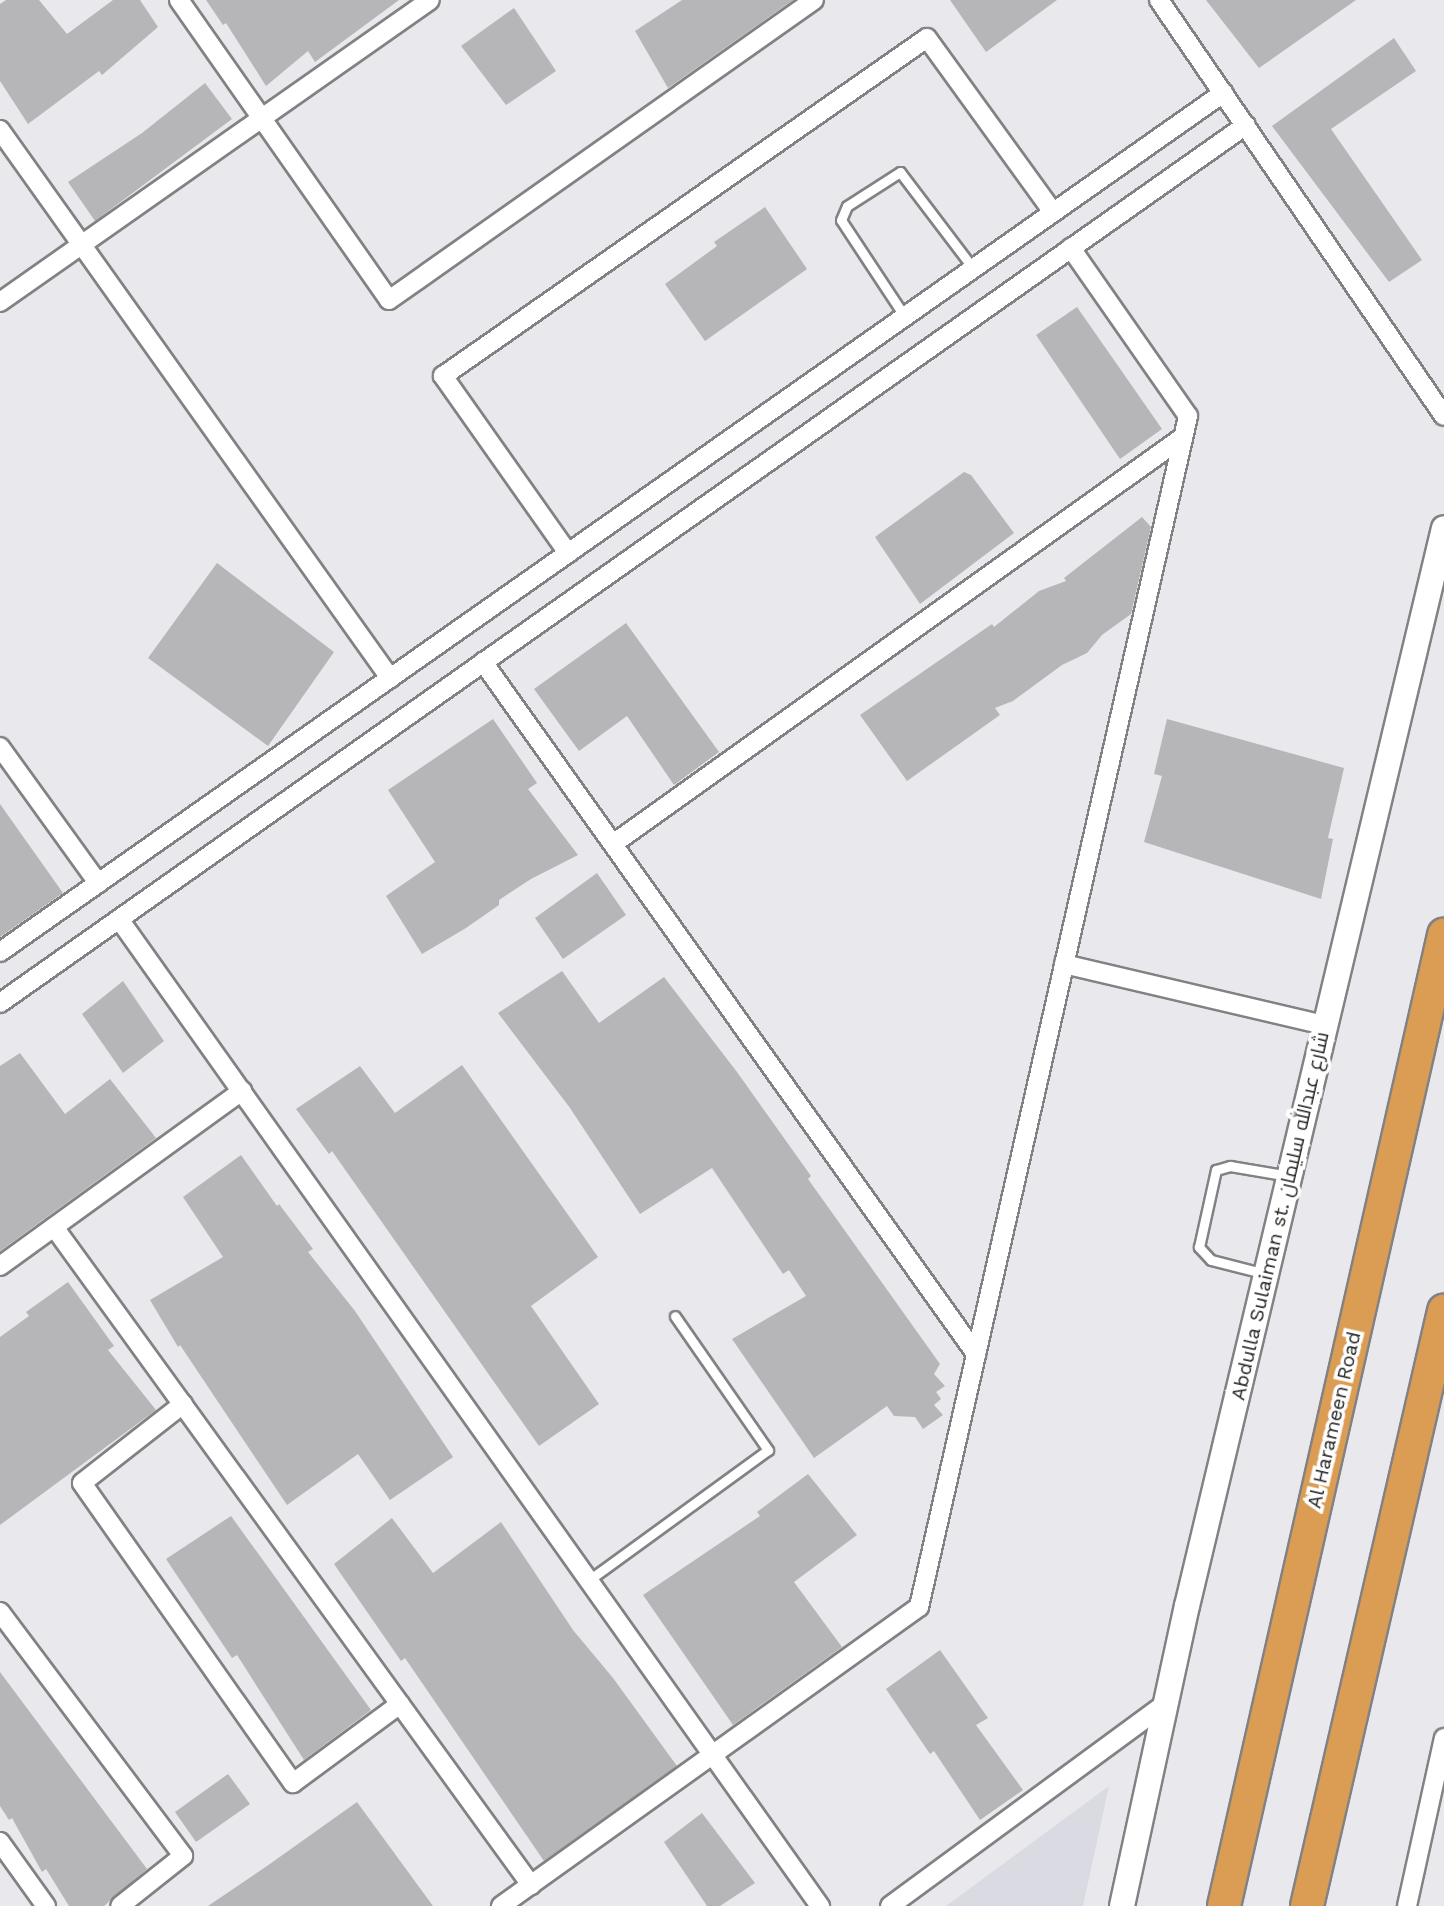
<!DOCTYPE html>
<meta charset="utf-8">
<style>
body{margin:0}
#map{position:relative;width:1444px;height:1906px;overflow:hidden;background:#e9e8ec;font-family:"Work Sans",Cairo,sans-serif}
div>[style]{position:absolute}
.built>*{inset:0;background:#dadae3}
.building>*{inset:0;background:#b6b6b9}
.roads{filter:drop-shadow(2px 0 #828284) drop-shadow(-2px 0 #828284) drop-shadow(0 2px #828284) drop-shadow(0 -2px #828284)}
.lane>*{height:9px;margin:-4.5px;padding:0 4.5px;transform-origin:4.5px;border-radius:4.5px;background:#fff}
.street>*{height:18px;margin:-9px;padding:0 9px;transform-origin:9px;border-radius:9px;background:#fff}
.secondary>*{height:24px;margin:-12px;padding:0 12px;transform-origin:12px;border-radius:12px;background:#fff}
.highway>*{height:32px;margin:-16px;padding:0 16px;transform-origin:16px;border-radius:16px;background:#db9d54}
span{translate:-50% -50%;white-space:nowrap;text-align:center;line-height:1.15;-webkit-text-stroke:7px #fff;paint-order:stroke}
.street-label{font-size:20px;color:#262627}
</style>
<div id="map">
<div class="built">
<i style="clip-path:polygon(1109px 1786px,1083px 1906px,946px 1906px)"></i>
</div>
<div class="building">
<i style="clip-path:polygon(6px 0,39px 0,67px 34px,113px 0,140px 0,158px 27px,102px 75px,99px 71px,28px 124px,0 81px,0 4px)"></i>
<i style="clip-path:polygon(206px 0,399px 0,315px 62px,308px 51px,266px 86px,226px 23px,223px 25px)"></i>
<i style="clip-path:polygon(682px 0,793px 0,668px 88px,635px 31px)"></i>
<i style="clip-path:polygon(950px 0,1057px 0,986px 52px)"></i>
<i style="clip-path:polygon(1206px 0,1356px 0,1259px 68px)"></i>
<i style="clip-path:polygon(514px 8px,556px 71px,506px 105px,461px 46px)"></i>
<i style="clip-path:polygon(1394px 38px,1416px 71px,1331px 129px,1422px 260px,1389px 282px,1272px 126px)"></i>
<i style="clip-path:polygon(205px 83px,232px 119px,95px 221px,68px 182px,142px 133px)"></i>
<i style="clip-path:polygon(765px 207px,807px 269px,705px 341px,665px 284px,717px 246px,714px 242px)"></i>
<i style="clip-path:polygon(1077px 307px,1162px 429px,1120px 459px,1036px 335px)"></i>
<i style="clip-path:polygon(964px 472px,971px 475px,1014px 533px,920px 604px,875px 537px)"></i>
<i style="clip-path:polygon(1142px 517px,1151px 527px,1131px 614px,1102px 635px,1087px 653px,1062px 665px,1013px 701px,995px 708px,1000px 715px,907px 781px,860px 715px,992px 624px,994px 627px,1039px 591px,1066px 581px,1064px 578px)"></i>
<i style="clip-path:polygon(217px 563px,334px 652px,268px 746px,148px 658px)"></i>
<i style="clip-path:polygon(626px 623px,719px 752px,674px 785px,627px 716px,579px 751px,534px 689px)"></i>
<i style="clip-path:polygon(493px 719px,537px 783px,528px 789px,578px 855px,531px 879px,499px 900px,499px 905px,466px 928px,422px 954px,386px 896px,435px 862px,388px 790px)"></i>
<i style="clip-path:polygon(1167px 719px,1344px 768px,1328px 838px,1333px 839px,1321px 899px,1144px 842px,1162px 776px,1154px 774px)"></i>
<i style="clip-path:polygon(0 804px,63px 893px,0 937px)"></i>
<i style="clip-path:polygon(597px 873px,626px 915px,563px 959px,535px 918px)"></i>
<i style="clip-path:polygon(562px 971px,599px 1023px,664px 977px,737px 1072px,811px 1176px,808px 1179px,940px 1364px,934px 1374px,945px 1386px,936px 1392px,941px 1399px,934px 1405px,943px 1415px,923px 1429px,915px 1417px,894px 1416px,887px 1406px,814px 1458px,732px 1339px,806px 1296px,789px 1270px,783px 1274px,712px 1168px,640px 1214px,570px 1108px,498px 1013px)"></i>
<i style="clip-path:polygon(123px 981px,164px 1041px,123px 1073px,82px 1014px)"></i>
<i style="clip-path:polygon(20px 1053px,65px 1114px,110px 1079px,156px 1138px,0 1251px,0 1066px)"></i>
<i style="clip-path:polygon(462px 1065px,598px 1257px,531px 1306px,599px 1404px,539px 1446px,332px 1151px,329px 1154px,296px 1109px,360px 1066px,395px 1113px)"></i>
<i style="clip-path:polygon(241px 1155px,277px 1206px,279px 1204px,313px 1249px,308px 1252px,355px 1311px,453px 1457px,390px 1500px,358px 1454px,287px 1505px,180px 1345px,178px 1347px,150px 1300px,223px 1257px,183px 1197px)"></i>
<i style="clip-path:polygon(68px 1282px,114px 1346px,108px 1350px,156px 1410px,0 1525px,0 1337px,29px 1316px,26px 1312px)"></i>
<i style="clip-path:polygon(808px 1474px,857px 1535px,794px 1582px,842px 1647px,733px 1725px,643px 1595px,760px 1516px,757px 1512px)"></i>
<i style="clip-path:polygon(231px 1516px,371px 1710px,304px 1760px,237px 1655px,232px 1658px,166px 1559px)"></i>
<i style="clip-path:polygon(392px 1518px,433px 1573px,501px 1522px,573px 1630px,613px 1678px,677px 1766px,544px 1861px,405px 1658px,401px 1661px,334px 1564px)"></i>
<i style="clip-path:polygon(940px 1650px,988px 1718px,976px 1725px,1023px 1790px,980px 1820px,934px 1751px,930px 1754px,886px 1689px)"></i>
<i style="clip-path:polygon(0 1672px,147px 1869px,104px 1906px,69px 1906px,46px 1869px,42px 1872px,12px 1818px,9px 1820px,0 1806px)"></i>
<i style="clip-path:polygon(228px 1774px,250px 1804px,196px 1842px,175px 1812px)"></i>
<i style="clip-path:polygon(357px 1802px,433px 1906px,208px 1906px,267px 1866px)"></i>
<i style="clip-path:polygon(702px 1813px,755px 1883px,720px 1906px,707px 1906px,664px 1842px)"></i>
</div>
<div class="roads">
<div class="lane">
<i style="left:905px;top:317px;width:116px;rotate:-123.4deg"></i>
<i style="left:841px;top:220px;width:15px;rotate:-67deg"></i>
<i style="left:847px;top:206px;width:63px;rotate:-32.7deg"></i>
<i style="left:900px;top:172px;width:121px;rotate:52.8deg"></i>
<i style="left:1266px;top:1274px;width:57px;rotate:-165.7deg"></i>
<i style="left:1211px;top:1260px;width:18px;rotate:-133deg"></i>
<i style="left:1199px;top:1247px;width:79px;rotate:-77.6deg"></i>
<i style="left:1216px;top:1170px;width:15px;rotate:-16deg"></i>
<i style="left:1230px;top:1166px;width:60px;rotate:9.6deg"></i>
<i style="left:589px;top:1580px;width:221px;rotate:-36deg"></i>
<i style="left:768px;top:1450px;width:163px;rotate:-124.8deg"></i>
</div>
<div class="street">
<i style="left:179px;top:0;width:366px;rotate:55deg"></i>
<i style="left:389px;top:300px;width:520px;rotate:-35.22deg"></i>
<i style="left:1159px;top:0;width:504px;rotate:55.59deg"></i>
<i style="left:0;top:130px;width:673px;rotate:54.56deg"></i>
<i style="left:0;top:302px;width:525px;rotate:-35.08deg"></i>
<i style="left:568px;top:553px;width:217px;rotate:-125.2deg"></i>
<i style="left:443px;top:376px;width:590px;rotate:-34.93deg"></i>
<i style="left:927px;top:38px;width:215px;rotate:54.1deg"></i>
<i style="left:483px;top:662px;width:850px;rotate:54.53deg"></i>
<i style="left:0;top:747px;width:168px;rotate:54.2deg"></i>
<i style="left:613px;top:844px;width:700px;rotate:-35.53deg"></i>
<i style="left:119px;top:919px;width:1211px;rotate:54.62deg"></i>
<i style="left:0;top:952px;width:1495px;rotate:-35.08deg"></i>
<i style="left:1064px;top:964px;width:268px;rotate:13.2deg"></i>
<i style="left:0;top:1003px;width:1524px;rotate:-35.17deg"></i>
<i style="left:54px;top:1227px;width:813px;rotate:54.06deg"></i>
<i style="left:0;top:1266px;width:299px;rotate:-35.9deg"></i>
<i style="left:183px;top:1404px;width:128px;rotate:142deg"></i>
<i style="left:82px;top:1483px;width:367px;rotate:54.9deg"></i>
<i style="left:293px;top:1783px;width:133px;rotate:-36.4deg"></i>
<i style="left:0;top:1612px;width:305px;rotate:53.1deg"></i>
<i style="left:183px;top:1856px;width:80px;rotate:141.6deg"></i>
<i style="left:0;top:1842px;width:79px;rotate:54.3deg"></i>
<i style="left:501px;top:1906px;width:514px;rotate:-35.58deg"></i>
<i style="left:919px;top:1607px;width:1221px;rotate:-77.27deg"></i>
<i style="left:1188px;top:416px;width:205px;rotate:-124.9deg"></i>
<i style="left:890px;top:1906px;width:341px;rotate:-36.3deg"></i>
<i style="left:1407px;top:1906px;width:172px;rotate:-77.6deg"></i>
</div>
<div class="secondary">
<i style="left:1122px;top:1906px;width:307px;rotate:-77.8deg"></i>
<i style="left:1187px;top:1606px;width:1108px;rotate:-76.59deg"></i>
</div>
<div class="highway">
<i style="left:1224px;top:1906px;width:996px;rotate:-77.23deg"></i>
<i style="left:1307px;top:1906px;width:611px;rotate:-77.03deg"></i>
</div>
</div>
<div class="street-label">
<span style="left:1280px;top:1216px;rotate:-77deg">Abdulla Sulaiman st. شارع عبدالله سليمان</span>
<span style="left:1334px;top:1420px;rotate:-77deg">Al Harameen Road</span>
</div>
</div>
